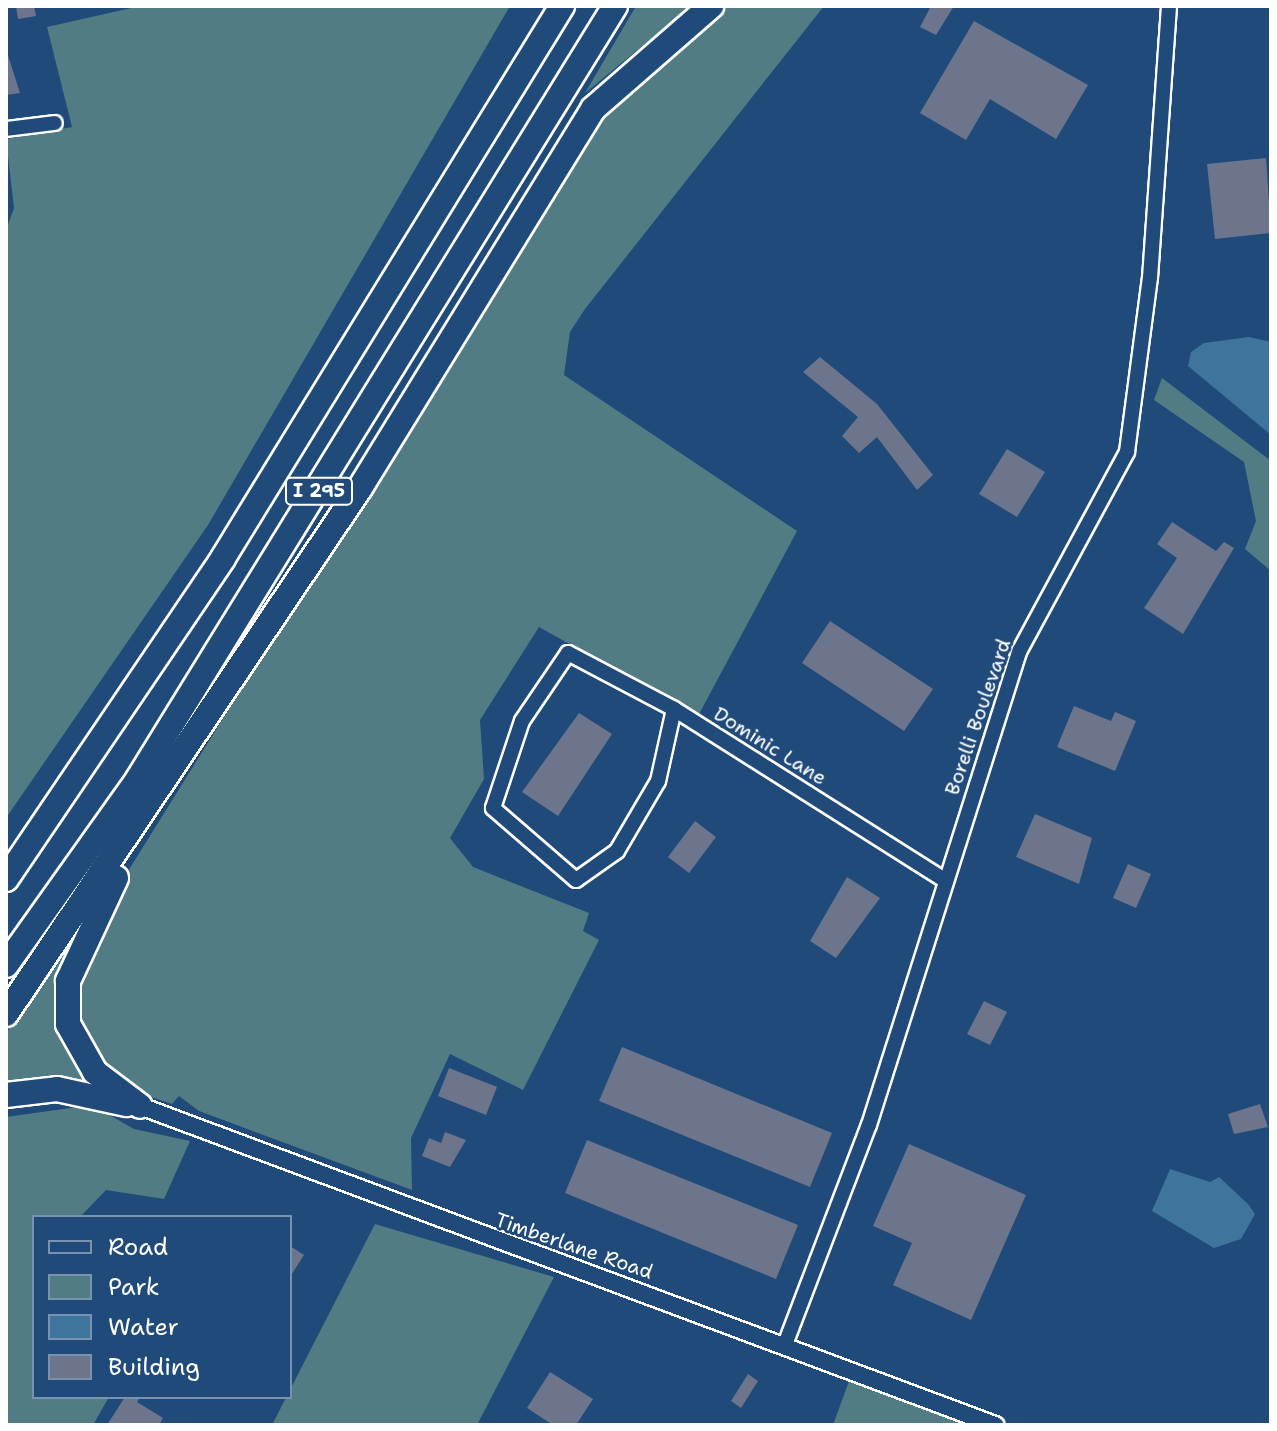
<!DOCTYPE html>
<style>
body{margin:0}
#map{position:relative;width:1277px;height:1431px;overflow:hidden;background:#1f4a7a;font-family:"Shantell Sans",sans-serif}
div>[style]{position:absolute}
.green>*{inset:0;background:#527c84}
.water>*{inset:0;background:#3f759c}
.building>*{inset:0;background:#6c758c}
.roads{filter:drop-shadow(2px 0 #fff) drop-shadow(-2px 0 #fff) drop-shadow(0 2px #fff) drop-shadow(0 -2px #fff)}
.minor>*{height:14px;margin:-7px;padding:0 7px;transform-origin:7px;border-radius:7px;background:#1f4a7a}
.tertiary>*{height:16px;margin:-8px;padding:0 8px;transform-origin:8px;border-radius:8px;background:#1f4a7a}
.motorway>*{height:24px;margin:-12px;padding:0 12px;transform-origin:12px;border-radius:12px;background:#1f4a7a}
span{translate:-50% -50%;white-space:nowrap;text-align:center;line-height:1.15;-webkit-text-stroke:6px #1f4a7a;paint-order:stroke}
.shield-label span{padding:2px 6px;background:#1f4a7a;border:2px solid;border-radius:6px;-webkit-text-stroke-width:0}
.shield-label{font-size:18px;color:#fff;font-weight:700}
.street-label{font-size:20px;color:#fff}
.frame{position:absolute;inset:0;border:8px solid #fff;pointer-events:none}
.legend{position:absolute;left:32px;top:1215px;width:260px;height:184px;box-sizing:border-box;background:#1f4a7a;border:2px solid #7992af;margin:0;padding:10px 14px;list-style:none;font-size:24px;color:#fff}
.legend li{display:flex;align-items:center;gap:16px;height:40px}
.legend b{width:40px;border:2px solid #7992af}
</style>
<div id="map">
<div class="green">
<i style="clip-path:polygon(140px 6px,510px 6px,208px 525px,6px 818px,6px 230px,14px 208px,6px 139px,72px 127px,47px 27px)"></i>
<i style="clip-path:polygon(636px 6px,691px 6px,585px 93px)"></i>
<i style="clip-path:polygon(728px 6px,824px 6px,585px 309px,570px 332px,564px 375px,797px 531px,698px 716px,539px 627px,480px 720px,484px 779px,450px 838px,473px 867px,589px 913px,583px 931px,599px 940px,523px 1090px,450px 1054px,411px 1138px,412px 1190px,199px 1111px,179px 1096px,172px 1104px,127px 1089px,94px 1062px,75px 1011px,76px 981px,110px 900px,587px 134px)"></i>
<i style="clip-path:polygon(1162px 378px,1271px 461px,1271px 571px,1245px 549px,1256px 521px,1244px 462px,1154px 400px)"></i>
<i style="clip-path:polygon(77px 929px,57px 1030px,90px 1084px,37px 1078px,6px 1086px,6px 1034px)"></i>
<i style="clip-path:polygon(92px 1105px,134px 1129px,190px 1141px,164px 1199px,106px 1190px,80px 1217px,34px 1217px,34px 1397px,109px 1397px,93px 1425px,6px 1425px,6px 1117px)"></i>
<i style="clip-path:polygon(375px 1224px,554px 1277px,477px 1425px,272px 1425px)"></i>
<i style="clip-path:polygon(853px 1370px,999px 1425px,833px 1425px)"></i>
</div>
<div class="water">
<i style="clip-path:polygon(1249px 337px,1271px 342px,1271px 435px,1188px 366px,1191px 352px,1204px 343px)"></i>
<i style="clip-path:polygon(1170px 1169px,1210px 1182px,1219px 1177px,1248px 1204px,1255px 1214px,1241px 1239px,1214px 1248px,1152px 1211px)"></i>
</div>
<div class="building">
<i style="clip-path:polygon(16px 6px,34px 6px,36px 16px,18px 19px)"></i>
<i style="clip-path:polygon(931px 6px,954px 6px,936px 35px,920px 27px)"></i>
<i style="clip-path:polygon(974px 21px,1088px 85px,1056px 139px,990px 99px,966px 140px,920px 113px)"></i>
<i style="clip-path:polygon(6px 49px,20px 93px,6px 95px)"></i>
<i style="clip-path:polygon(1266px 158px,1271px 233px,1215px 239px,1207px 164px)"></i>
<i style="clip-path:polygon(820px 357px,877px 404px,933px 475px,917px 490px,877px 437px,859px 453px,842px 436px,858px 417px,803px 372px)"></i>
<i style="clip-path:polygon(1007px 449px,1045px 472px,1017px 517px,979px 494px)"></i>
<i style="clip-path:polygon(1172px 522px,1216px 551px,1224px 542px,1234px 548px,1183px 634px,1144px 608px,1177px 558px,1157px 544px)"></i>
<i style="clip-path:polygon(830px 621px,933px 689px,904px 731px,802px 663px)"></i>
<i style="clip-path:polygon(1074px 706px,1111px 721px,1115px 712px,1136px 721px,1115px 771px,1057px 747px)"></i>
<i style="clip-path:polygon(579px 713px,612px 734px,558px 816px,522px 792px)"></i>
<i style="clip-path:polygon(1035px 814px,1092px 838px,1079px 884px,1016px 857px)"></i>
<i style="clip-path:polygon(695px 821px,716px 837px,689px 873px,668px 857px)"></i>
<i style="clip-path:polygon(1128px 864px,1151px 874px,1136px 908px,1113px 898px)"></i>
<i style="clip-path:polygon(847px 877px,880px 898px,836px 958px,810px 941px)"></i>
<i style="clip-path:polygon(984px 1001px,1007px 1012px,990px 1045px,967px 1034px)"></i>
<i style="clip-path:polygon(622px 1047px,832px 1133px,810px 1187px,599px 1101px)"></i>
<i style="clip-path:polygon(449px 1068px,497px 1087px,486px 1115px,438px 1096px)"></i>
<i style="clip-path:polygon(1260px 1104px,1268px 1127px,1234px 1134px,1228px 1114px)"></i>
<i style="clip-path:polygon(445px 1132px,466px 1140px,450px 1167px,422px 1156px,429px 1138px,441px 1143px)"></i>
<i style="clip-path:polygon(587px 1140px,798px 1225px,776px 1279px,565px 1193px)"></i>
<i style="clip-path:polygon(909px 1144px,1026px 1195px,971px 1320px,893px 1285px,912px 1243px,873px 1226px)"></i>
<i style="clip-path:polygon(290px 1246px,304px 1255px,290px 1277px)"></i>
<i style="clip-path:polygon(550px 1372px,593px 1399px,576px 1425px,553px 1425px,527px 1408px)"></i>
<i style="clip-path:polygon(748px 1374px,758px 1381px,741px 1408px,731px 1401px)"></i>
<i style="clip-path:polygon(125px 1397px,140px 1397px,137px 1402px,163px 1418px,159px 1425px,107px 1425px)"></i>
</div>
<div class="roads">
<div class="minor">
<i style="left:6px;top:129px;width:49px;rotate:-7deg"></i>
<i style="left:674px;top:709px;width:74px;rotate:102.5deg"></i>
<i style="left:658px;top:781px;width:81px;rotate:120.4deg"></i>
<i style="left:617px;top:851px;width:50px;rotate:144.7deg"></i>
<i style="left:576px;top:880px;width:110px;rotate:-139.1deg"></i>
<i style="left:493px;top:808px;width:92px;rotate:-71.6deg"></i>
<i style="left:522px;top:721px;width:82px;rotate:-55.9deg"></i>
<i style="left:568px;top:653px;width:120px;rotate:27.8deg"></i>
<i style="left:674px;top:709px;width:320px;rotate:32.3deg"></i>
<i style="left:786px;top:1342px;width:232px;rotate:-69.1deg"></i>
<i style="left:869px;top:1125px;width:498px;rotate:-72.4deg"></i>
<i style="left:1020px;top:650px;width:225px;rotate:-61.6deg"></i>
<i style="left:1127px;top:452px;width:176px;rotate:-82.5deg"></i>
<i style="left:1150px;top:278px;width:273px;rotate:-86deg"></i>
</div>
<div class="tertiary">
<i style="left:140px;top:1106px;width:913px;rotate:20.46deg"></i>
</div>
<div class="motorway">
<i style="left:116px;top:878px;width:114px;rotate:115deg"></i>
<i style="left:68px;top:981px;width:43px;rotate:90deg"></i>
<i style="left:68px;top:1024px;width:55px;rotate:60.6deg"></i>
<i style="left:95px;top:1072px;width:56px;rotate:37.1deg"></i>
<i style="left:6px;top:879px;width:387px;rotate:-55.9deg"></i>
<i style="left:223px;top:558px;width:648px;rotate:-58.44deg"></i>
<i style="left:6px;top:965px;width:228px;rotate:-54.6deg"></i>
<i style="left:138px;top:779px;width:908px;rotate:-58.32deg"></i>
<i style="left:6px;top:1014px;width:634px;rotate:-56.06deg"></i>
<i style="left:360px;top:488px;width:445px;rotate:-58.4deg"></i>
<i style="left:593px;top:109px;width:157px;rotate:-41.1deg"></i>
<i style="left:6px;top:1095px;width:51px;rotate:-6.7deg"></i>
<i style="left:57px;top:1089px;width:71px;rotate:12.3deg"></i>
</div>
</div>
<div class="shield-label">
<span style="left:319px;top:491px">I 295</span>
</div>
<div class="street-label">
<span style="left:978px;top:717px;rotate:-71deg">Borelli Boulevard</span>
<span style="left:770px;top:746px;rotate:32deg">Dominic Lane</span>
<span style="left:574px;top:1246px;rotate:19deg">Timberlane Road</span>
</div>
<div class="frame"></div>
<ul class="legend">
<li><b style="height:10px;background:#1f4a7a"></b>Road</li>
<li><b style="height:22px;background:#527c84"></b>Park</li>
<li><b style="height:22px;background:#3f759c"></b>Water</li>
<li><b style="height:22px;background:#6c758c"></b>Building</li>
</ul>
</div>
